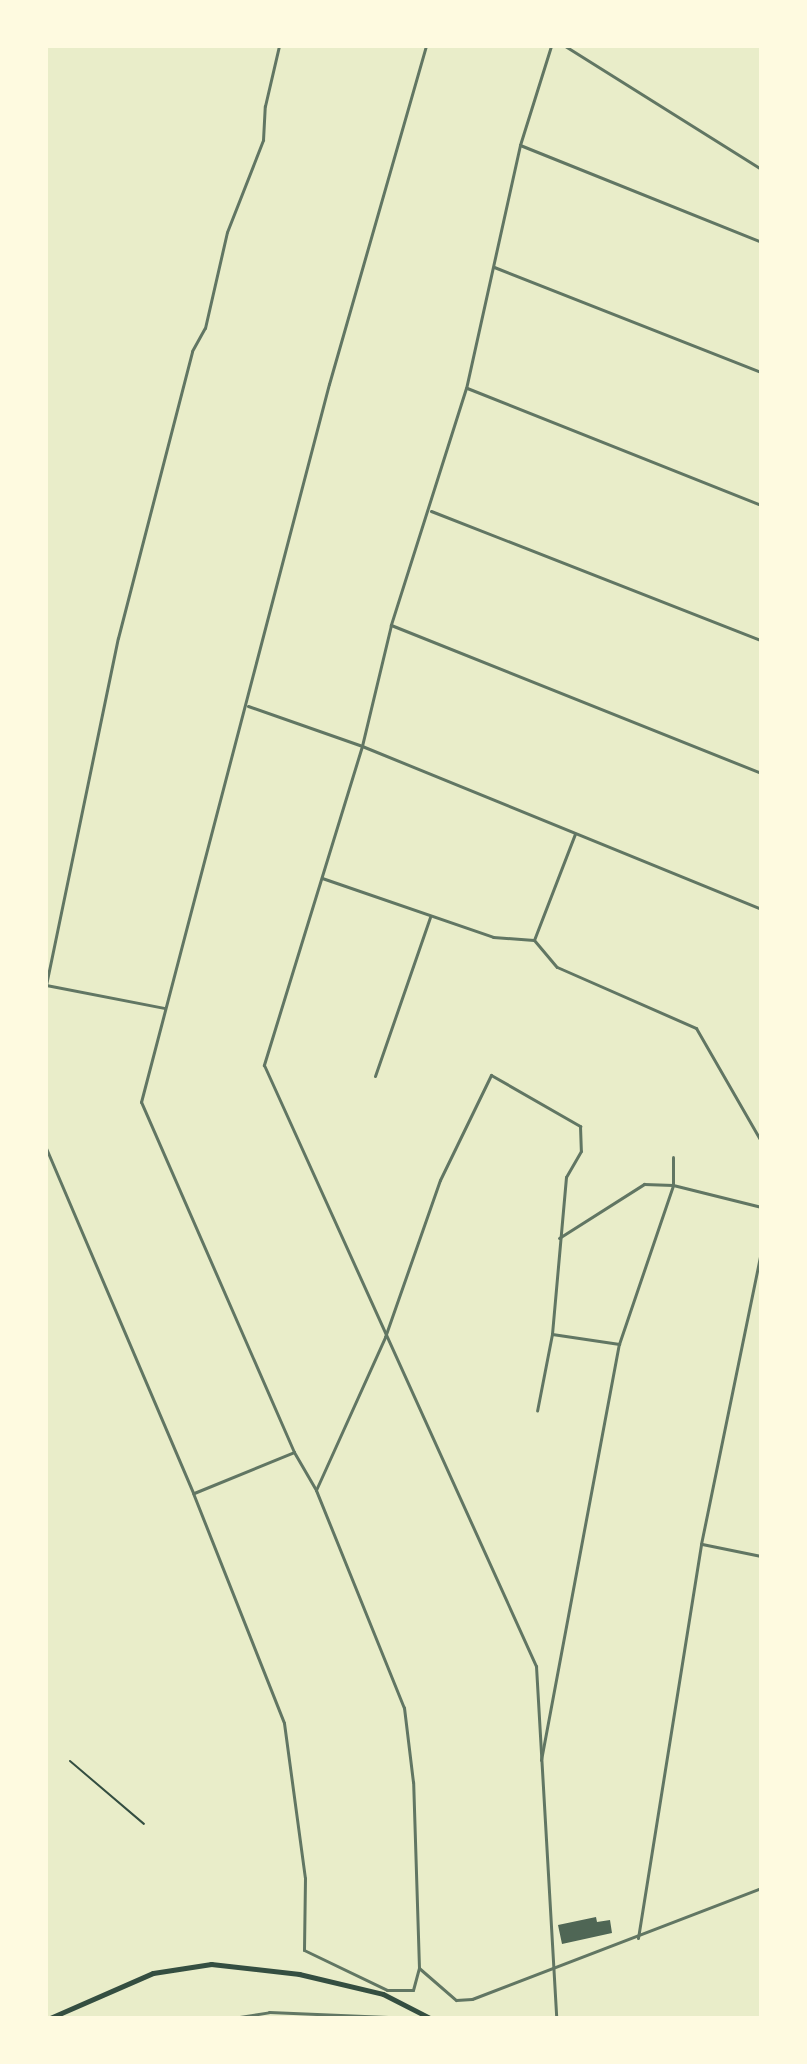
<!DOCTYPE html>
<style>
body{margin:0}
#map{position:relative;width:807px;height:2064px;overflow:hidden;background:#e9edc9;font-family:"Noto Sans",sans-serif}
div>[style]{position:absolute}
.building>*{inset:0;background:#4f6655}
.path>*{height:2px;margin:-1px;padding:0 1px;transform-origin:1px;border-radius:1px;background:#344e41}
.minor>*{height:3px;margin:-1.5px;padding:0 1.5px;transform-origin:1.5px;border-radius:1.5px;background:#617663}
.primary>*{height:5px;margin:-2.5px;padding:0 2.5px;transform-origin:2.5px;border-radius:2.5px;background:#344e41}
span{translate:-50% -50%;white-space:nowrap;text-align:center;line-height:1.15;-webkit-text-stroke:8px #fefae0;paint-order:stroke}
.frame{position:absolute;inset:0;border:48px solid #fefae0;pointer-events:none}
</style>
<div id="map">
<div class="building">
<i style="clip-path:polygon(596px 1917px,597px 1922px,610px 1920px,612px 1933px,562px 1944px,558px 1925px)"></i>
</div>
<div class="path">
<i style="left:70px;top:1761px;width:97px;rotate:40.4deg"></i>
</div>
<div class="minor">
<i style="left:551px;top:46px;width:104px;rotate:107.4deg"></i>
<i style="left:520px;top:145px;width:249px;rotate:102.5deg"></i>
<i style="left:466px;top:388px;width:249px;rotate:107.6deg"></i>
<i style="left:391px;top:625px;width:124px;rotate:103.5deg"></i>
<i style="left:362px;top:746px;width:334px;rotate:107.1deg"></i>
<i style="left:264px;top:1065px;width:660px;rotate:65.65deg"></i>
<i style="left:536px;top:1666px;width:353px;rotate:86.7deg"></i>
<i style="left:565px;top:46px;width:231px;rotate:32.1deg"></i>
<i style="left:520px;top:145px;width:260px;rotate:21.9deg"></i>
<i style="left:494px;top:267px;width:287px;rotate:21.5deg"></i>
<i style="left:467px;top:388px;width:316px;rotate:21.7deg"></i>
<i style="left:431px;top:511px;width:354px;rotate:21.4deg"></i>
<i style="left:391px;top:625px;width:399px;rotate:21.8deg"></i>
<i style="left:248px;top:706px;width:121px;rotate:19.3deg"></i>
<i style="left:362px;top:746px;width:431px;rotate:22.2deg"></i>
<i style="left:322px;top:878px;width:181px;rotate:19deg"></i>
<i style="left:493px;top:937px;width:41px;rotate:4.2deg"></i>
<i style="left:534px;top:940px;width:35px;rotate:50deg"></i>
<i style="left:557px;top:967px;width:152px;rotate:23.7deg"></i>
<i style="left:696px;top:1028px;width:130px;rotate:60.1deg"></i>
<i style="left:534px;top:940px;width:114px;rotate:-68.9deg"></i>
<i style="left:46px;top:985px;width:354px;rotate:-78.3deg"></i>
<i style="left:118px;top:638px;width:296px;rotate:-75.5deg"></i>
<i style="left:192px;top:351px;width:26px;rotate:-61deg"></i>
<i style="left:205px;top:328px;width:98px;rotate:-77.1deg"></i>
<i style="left:227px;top:232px;width:99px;rotate:-68.6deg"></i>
<i style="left:263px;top:140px;width:34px;rotate:-87deg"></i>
<i style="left:265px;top:106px;width:62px;rotate:-76.9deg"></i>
<i style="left:46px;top:985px;width:120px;rotate:11deg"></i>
<i style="left:375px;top:1076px;width:168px;rotate:-70.9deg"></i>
<i style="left:46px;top:1148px;width:375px;rotate:66.9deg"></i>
<i style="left:193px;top:1493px;width:247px;rotate:68.4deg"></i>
<i style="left:284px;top:1723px;width:156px;rotate:82.3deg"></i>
<i style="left:305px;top:1878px;width:72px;rotate:90.8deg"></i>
<i style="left:304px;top:1950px;width:92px;rotate:25.7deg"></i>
<i style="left:387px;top:1990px;width:26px"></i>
<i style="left:413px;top:1990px;width:23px;rotate:-75deg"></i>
<i style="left:419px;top:1968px;width:49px;rotate:40.9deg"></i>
<i style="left:456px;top:2000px;width:16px;rotate:-4deg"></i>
<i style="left:472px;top:1999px;width:310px;rotate:-21deg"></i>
<i style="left:559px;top:1238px;width:101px;rotate:-32.4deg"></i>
<i style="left:644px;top:1184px;width:29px;rotate:2deg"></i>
<i style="left:673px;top:1185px;width:91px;rotate:14deg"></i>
<i style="left:552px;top:1334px;width:68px;rotate:8.5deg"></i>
<i style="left:316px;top:1490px;width:168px;rotate:-65.7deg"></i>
<i style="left:385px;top:1337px;width:166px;rotate:-70.7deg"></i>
<i style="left:440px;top:1180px;width:117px;rotate:-64.1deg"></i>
<i style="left:491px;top:1075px;width:103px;rotate:29.8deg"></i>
<i style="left:580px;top:1126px;width:25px;rotate:88deg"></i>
<i style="left:581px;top:1151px;width:30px;rotate:120deg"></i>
<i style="left:566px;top:1177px;width:158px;rotate:95.1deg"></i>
<i style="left:552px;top:1334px;width:78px;rotate:101deg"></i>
<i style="left:194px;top:1493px;width:108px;rotate:-22.3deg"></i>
<i style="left:702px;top:1544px;width:60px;rotate:11.5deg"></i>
<i style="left:541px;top:1760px;width:423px;rotate:-79.4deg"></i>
<i style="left:619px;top:1344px;width:168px;rotate:-71.2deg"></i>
<i style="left:673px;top:1185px;width:28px;rotate:-90deg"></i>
<i style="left:638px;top:1938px;width:399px;rotate:-80.9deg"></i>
<i style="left:701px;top:1544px;width:298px;rotate:-78.4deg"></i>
<i style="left:419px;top:1968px;width:186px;rotate:-91.8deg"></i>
<i style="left:413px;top:1782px;width:75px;rotate:-96.9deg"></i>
<i style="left:404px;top:1708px;width:235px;rotate:-112deg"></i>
<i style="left:316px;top:1490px;width:44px;rotate:-120.1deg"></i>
<i style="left:294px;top:1452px;width:382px;rotate:-113.6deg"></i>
<i style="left:141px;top:1102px;width:742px;rotate:-75.33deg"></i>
<i style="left:329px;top:384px;width:352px;rotate:-74deg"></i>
<i style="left:233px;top:2018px;width:36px;rotate:-9deg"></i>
<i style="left:269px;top:2012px;width:143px;rotate:2.4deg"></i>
</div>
<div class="primary">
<i style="left:50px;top:2018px;width:112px;rotate:-23.6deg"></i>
<i style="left:153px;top:1973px;width:59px;rotate:-8.8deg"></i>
<i style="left:211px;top:1964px;width:89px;rotate:6.5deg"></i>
<i style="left:299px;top:1974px;width:86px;rotate:13.4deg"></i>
<i style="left:383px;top:1994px;width:53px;rotate:27.1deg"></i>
</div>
<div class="frame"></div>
</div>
